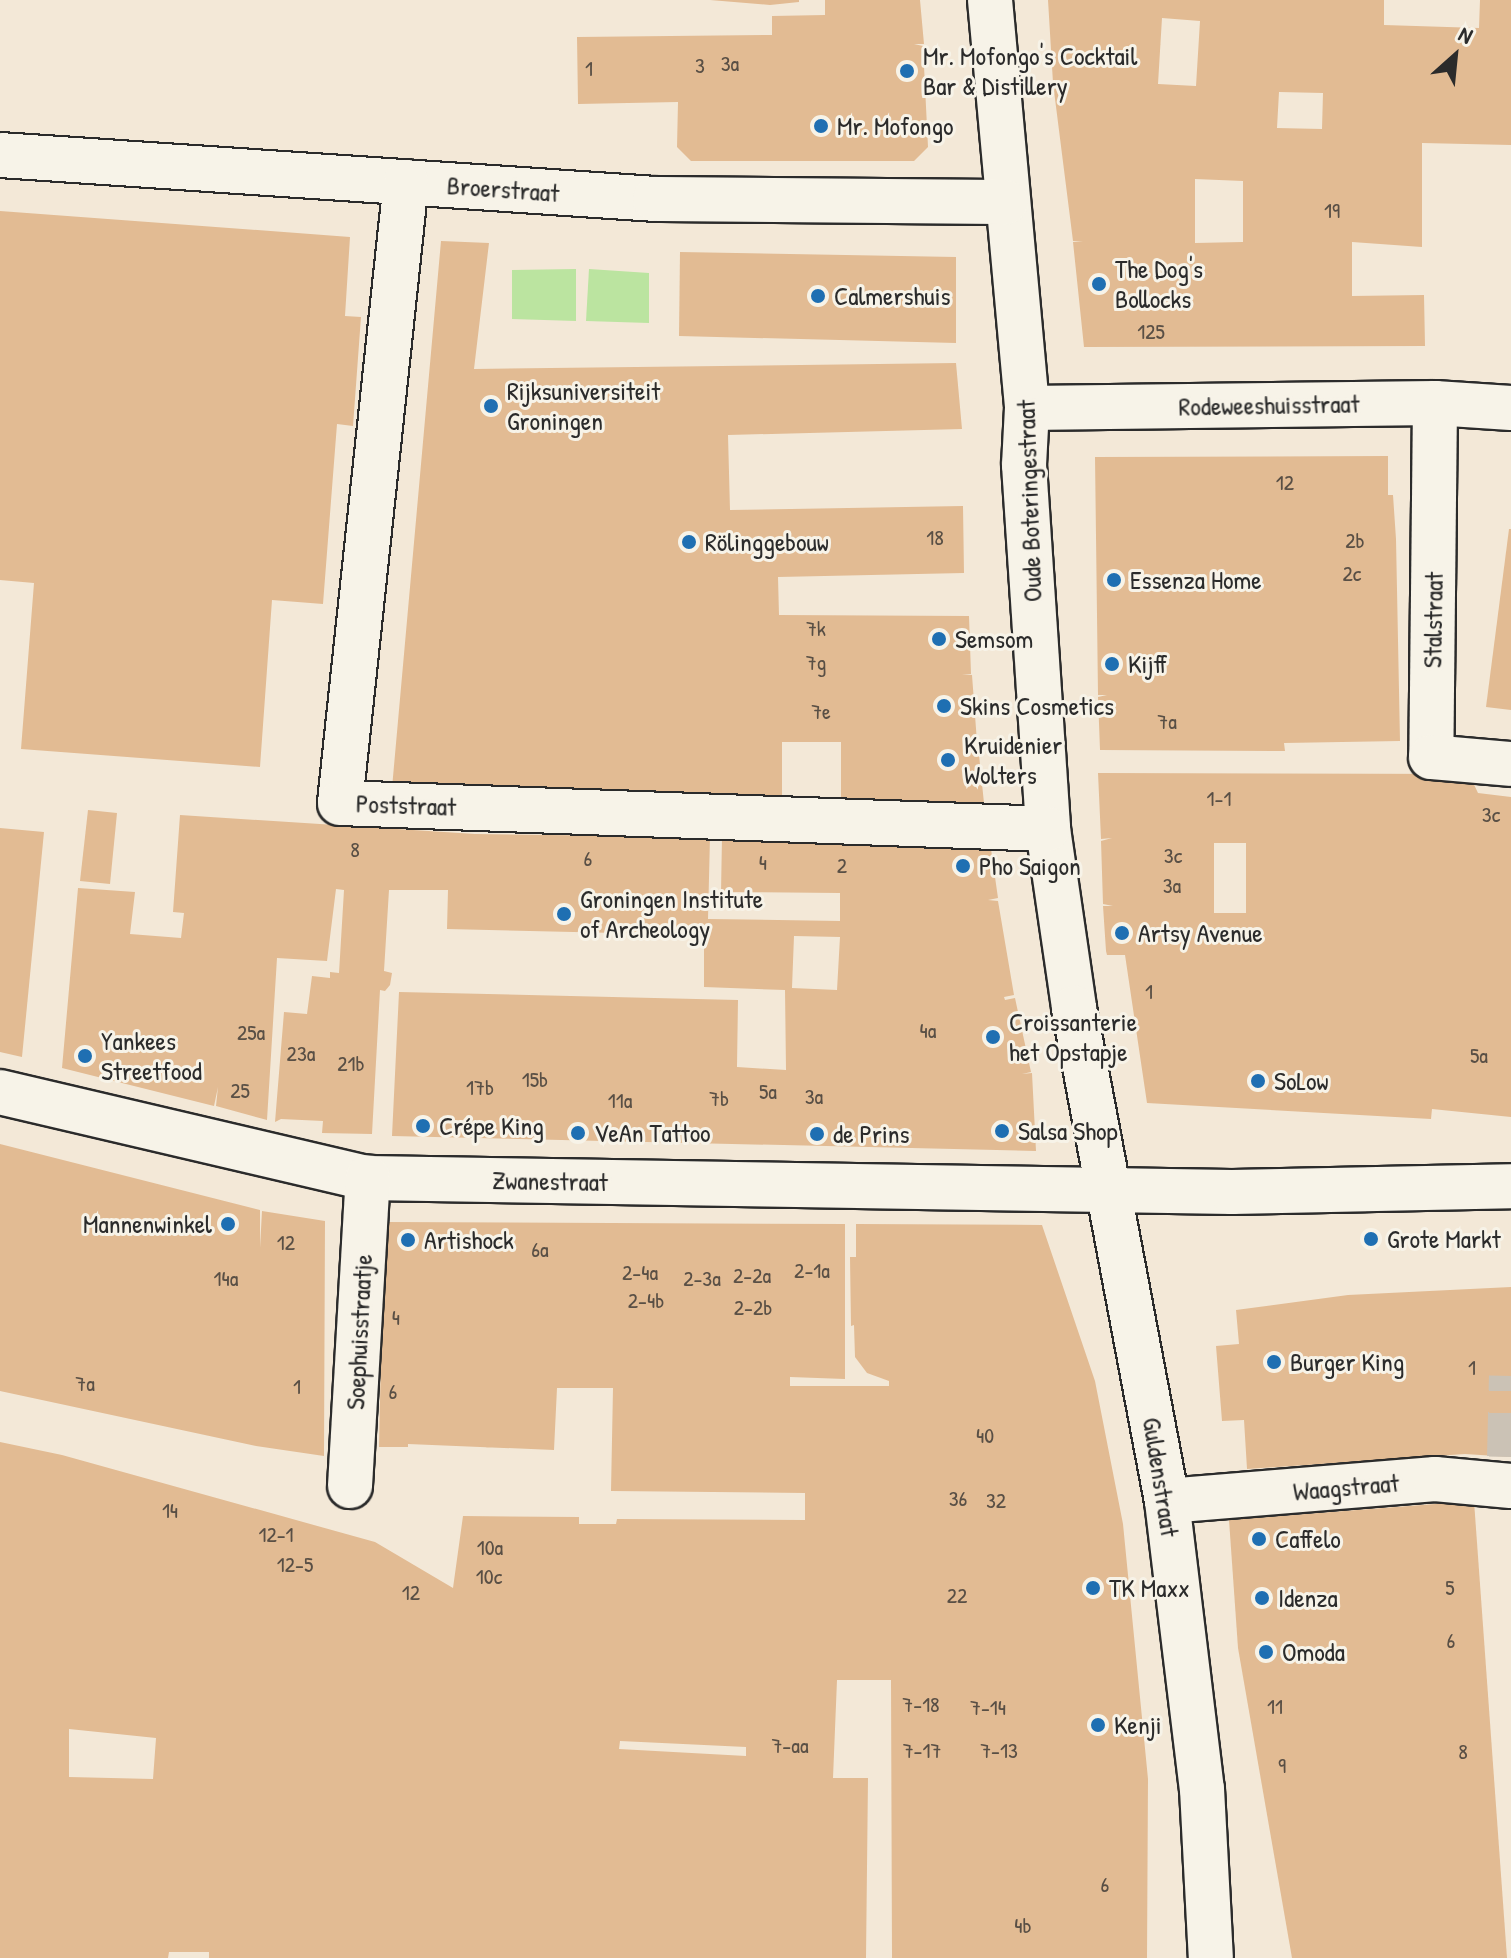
<!DOCTYPE html>
<meta charset="utf-8">
<style>
body{margin:0}
#map{position:relative;width:1511px;height:1958px;overflow:hidden;background:#f3e8d7;font-family:"Patrick Hand",sans-serif}
div>[style]{position:absolute}
.green>*{inset:0;background:#bbe4a0}
.building>*{inset:0;background:#e2bb93}
.pedestrian-tunnel>*{height:44px;margin-top:-22px;transform-origin:0;background:repeating-linear-gradient(90deg,#cbc2b5 0 44px,transparent 0 66px)}
.roads{filter:drop-shadow(2px 0 #2b2b2b) drop-shadow(-2px 0 #2b2b2b) drop-shadow(0 2px #2b2b2b) drop-shadow(0 -2px #2b2b2b)}
.pedestrian>*{height:44px;margin:-22px;padding:0 22px;transform-origin:22px;border-radius:22px;background:#f7f3e8}
.minor>*{height:44px;margin:-22px;padding:0 22px;transform-origin:22px;border-radius:22px;background:#f7f3e8}
.dots>*{width:22px;height:22px;translate:-50% -50%;box-sizing:border-box;border:4px solid #f7f3e8;border-radius:50%}
span{translate:-50% -50%;white-space:nowrap;text-align:center;line-height:1.15;-webkit-text-stroke:6px #f7f3e8;paint-order:stroke}
.number-label{font-size:22px;color:#594f45}
.number-label span{-webkit-text-stroke-width:0}
.poi-label{font-size:26px;color:#2b2b2b}
.left{translate:0 -50%;text-align:left}
.right{translate:-100% -50%;text-align:right}
.street-label{font-size:26px;color:#2b2b2b}
.north{position:absolute;left:1415px;top:16px;width:80px;height:80px;-webkit-text-stroke:6px #f7f3e8;paint-order:stroke;rotate:27deg;font-size:22px;font-weight:700;line-height:32px;text-align:center;color:#2b2b2b}
.north::after{content:'';display:block;margin:auto;width:28px;height:36px;background:#2b2b2b;clip-path:polygon(50% 0,100% 100%,50% 72%,0 100%)}
</style>
<div id="map">
<div class="green">
<i style="clip-path:polygon(576px 269px,576px 321px,512px 319px,512px 270px)"></i>
<i style="clip-path:polygon(589px 269px,649px 273px,649px 323px,586px 321px)"></i>
</div>
<div class="building">
<i style="clip-path:polygon(710px 0,799px 0,799px 2px,770px 5px)"></i>
<i style="clip-path:polygon(825px 0,920px 0,924px 44px,914px 44px,923px 46px,928px 147px,914px 161px,691px 161px,677px 147px,678px 102px,578px 104px,577px 37px,772px 35px,772px 16px,825px 15px)"></i>
<i style="clip-path:polygon(evenodd,1048px 0,1384px 0,1384px 25px,1479px 28px,1480px 0,1511px 0,1511px 145px,1422px 143px,1422px 247px,1352px 242px,1352px 296px,1424px 295px,1425px 346px,1084px 347px,1073px 242px,1083px 241px,1073px 241px,1053px 83px,1048px 0,1162px 18px,1200px 21px,1196px 86px,1158px 84px,1162px 18px,1048px 0,1279px 92px,1323px 93px,1322px 129px,1277px 128px,1279px 92px,1048px 0,1195px 179px,1243px 181px,1243px 242px,1195px 243px,1195px 179px)"></i>
<i style="clip-path:polygon(0 211px,350px 237px,345px 316px,361px 317px,353px 426px,337px 424px,323px 604px,272px 600px,260px 767px,21px 749px,34px 583px,0 580px)"></i>
<i style="clip-path:polygon(441px 241px,489px 243px,474px 369px,956px 363px,962px 429px,728px 435px,730px 510px,963px 506px,964px 573px,778px 577px,779px 615px,969px 616px,971px 674px,962px 674px,972px 675px,977px 742px,968px 746px,978px 745px,984px 803px,841px 799px,841px 742px,782px 742px,782px 797px,392px 788px)"></i>
<i style="clip-path:polygon(680px 252px,956px 257px,956px 343px,679px 336px)"></i>
<i style="clip-path:polygon(1388px 456px,1388px 495px,1393px 495px,1396px 539px,1400px 741px,1284px 743px,1285px 751px,1100px 750px,1098px 697px,1107px 695px,1098px 695px,1095px 457px)"></i>
<i style="clip-path:polygon(1509px 529px,1511px 529px,1511px 710px,1486px 707px)"></i>
<i style="clip-path:polygon(evenodd,1098px 773px,1469px 774px,1478px 793px,1511px 797px,1511px 1117px,1432px 1109px,1431px 1119px,1147px 1103px,1125px 955px,1107px 955px,1106px 951px,1103px 906px,1113px 906px,1103px 904px,1101px 841px,1112px 838px,1101px 839px,1098px 773px,1214px 843px,1246px 843px,1246px 913px,1214px 913px,1214px 843px)"></i>
<i style="clip-path:polygon(88px 810px,117px 813px,110px 884px,80px 881px)"></i>
<i style="clip-path:polygon(evenodd,180px 815px,475px 834px,710px 837px,708px 919px,840px 921px,840px 893px,721px 892px,722px 837px,990px 842px,998px 898px,988px 900px,998px 901px,1014px 995px,1004px 997px,1005px 1000px,1015px 998px,1031px 1072px,1022px 1074px,1032px 1073px,1036px 1151px,392px 1136px,399px 992px,738px 1000px,737px 1067px,786px 1070px,785px 990px,704px 987px,704px 935px,447px 929px,448px 890px,389px 890px,384px 971px,392px 973px,390px 985px,385px 991px,380px 990px,372px 1134px,322px 1133px,323px 1121px,281px 1119px,275px 1122px,284px 1012px,307px 1014px,312px 976px,330px 978px,330px 972px,339px 973px,344px 890px,336px 889px,327px 961px,277px 958px,267px 1120px,216px 1106px,218px 1087px,214px 1106px,62px 1068px,78px 888px,135px 892px,130px 934px,181px 938px,184px 913px,173px 912px,180px 815px,794px 936px,840px 937px,837px 990px,792px 988px,794px 936px)"></i>
<i style="clip-path:polygon(0 828px,44px 832px,22px 1057px,0 1052px)"></i>
<i style="clip-path:polygon(0 1144px,260px 1210px,260px 1248px,262px 1211px,325px 1221px,324px 1456px,256px 1446px,0 1391px)"></i>
<i style="clip-path:polygon(evenodd,384px 1222px,845px 1224px,845px 1379px,790px 1377px,790px 1386px,889px 1386px,889px 1381px,867px 1373px,855px 1357px,854px 1325px,851px 1326px,850px 1257px,856px 1257px,856px 1224px,1042px 1225px,1095px 1381px,1123px 1524px,1148px 1779px,1147px 1958px,892px 1958px,891px 1680px,837px 1680px,833px 1778px,868px 1778px,866px 1958px,209px 1958px,209px 1952px,169px 1952px,168px 1958px,0 1958px,0 1442px,62px 1455px,375px 1542px,453px 1588px,463px 1516px,579px 1517px,579px 1524px,616px 1524px,617px 1519px,805px 1520px,805px 1493px,611px 1491px,613px 1388px,557px 1388px,554px 1450px,408px 1444px,408px 1447px,379px 1447px,384px 1222px,69px 1729px,156px 1738px,153px 1779px,69px 1777px,69px 1729px,384px 1222px,620px 1741px,746px 1747px,746px 1756px,619px 1749px,620px 1741px)"></i>
<i style="clip-path:polygon(1511px 1287px,1511px 1457px,1465px 1454px,1247px 1469px,1244px 1420px,1222px 1421px,1216px 1346px,1239px 1344px,1236px 1310px,1348px 1295px)"></i>
<i style="clip-path:polygon(1474px 1501px,1507px 1958px,1292px 1958px,1238px 1648px,1229px 1520px)"></i>
</div>
<div class="pedestrian-tunnel">
<i style="left:1509px;top:1457px;width:81px;rotate:-88.6deg"></i>
</div>
<div class="roads">
<div class="pedestrian">
<i style="left:0;top:1092px;width:378px;rotate:13.2deg"></i>
<i style="left:368px;top:1178px;width:864px;rotate:0.93deg"></i>
<i style="left:1232px;top:1192px;width:279px;rotate:-1.2deg"></i>
<i style="left:350px;top:1486px;width:309px;rotate:-86.7deg"></i>
<i style="left:1167px;top:1501px;width:269px;rotate:-4.7deg"></i>
<i style="left:1435px;top:1479px;width:76px;rotate:5.3deg"></i>
</div>
<div class="minor">
<i style="left:990px;top:0;width:410px;rotate:84.8deg"></i>
<i style="left:1027px;top:408px;width:57px;rotate:93deg"></i>
<i style="left:1024px;top:465px;width:365px;rotate:86.2deg"></i>
<i style="left:1048px;top:829px;width:181px;rotate:81.7deg"></i>
<i style="left:1074px;top:1008px;width:502px;rotate:79.32deg"></i>
<i style="left:1167px;top:1501px;width:290px;rotate:83.1deg"></i>
<i style="left:1202px;top:1789px;width:169px;rotate:87deg"></i>
<i style="left:0;top:155px;width:656px;rotate:3.84deg"></i>
<i style="left:655px;top:199px;width:351px;rotate:0.5deg"></i>
<i style="left:406px;top:182px;width:624px;rotate:96.07deg"></i>
<i style="left:340px;top:803px;width:708px;rotate:2.1deg"></i>
<i style="left:1435px;top:403px;width:354px;rotate:90.6deg"></i>
<i style="left:1431px;top:757px;width:80px;rotate:5deg"></i>
<i style="left:1027px;top:408px;width:408px;rotate:-0.7deg"></i>
<i style="left:1435px;top:403px;width:76px;rotate:3.8deg"></i>
</div>
</div>
<div class="dots">
<i style="left:907px;top:71px;background:#1f6fb2"></i>
<i style="left:821px;top:126px;background:#1f6fb2"></i>
<i style="left:1099px;top:284px;background:#1f6fb2"></i>
<i style="left:818px;top:296px;background:#1f6fb2"></i>
<i style="left:491px;top:406px;background:#1f6fb2"></i>
<i style="left:689px;top:542px;background:#1f6fb2"></i>
<i style="left:1114px;top:580px;background:#1f6fb2"></i>
<i style="left:939px;top:639px;background:#1f6fb2"></i>
<i style="left:1112px;top:664px;background:#1f6fb2"></i>
<i style="left:944px;top:706px;background:#1f6fb2"></i>
<i style="left:948px;top:760px;background:#1f6fb2"></i>
<i style="left:963px;top:866px;background:#1f6fb2"></i>
<i style="left:564px;top:914px;background:#1f6fb2"></i>
<i style="left:1122px;top:933px;background:#1f6fb2"></i>
<i style="left:993px;top:1037px;background:#1f6fb2"></i>
<i style="left:85px;top:1056px;background:#1f6fb2"></i>
<i style="left:1258px;top:1081px;background:#1f6fb2"></i>
<i style="left:423px;top:1126px;background:#1f6fb2"></i>
<i style="left:1002px;top:1131px;background:#1f6fb2"></i>
<i style="left:578px;top:1133px;background:#1f6fb2"></i>
<i style="left:817px;top:1134px;background:#1f6fb2"></i>
<i style="left:228px;top:1224px;background:#1f6fb2"></i>
<i style="left:1371px;top:1239px;background:#1f6fb2"></i>
<i style="left:408px;top:1240px;background:#1f6fb2"></i>
<i style="left:1274px;top:1362px;background:#1f6fb2"></i>
<i style="left:1259px;top:1539px;background:#1f6fb2"></i>
<i style="left:1093px;top:1588px;background:#1f6fb2"></i>
<i style="left:1262px;top:1598px;background:#1f6fb2"></i>
<i style="left:1266px;top:1652px;background:#1f6fb2"></i>
<i style="left:1098px;top:1725px;background:#1f6fb2"></i>
</div>
<div class="number-label">
<span style="left:730px;top:64px">3a</span>
<span style="left:700px;top:66px">3</span>
<span style="left:589px;top:69px">1</span>
<span style="left:1332px;top:211px">19</span>
<span style="left:1151px;top:332px">125</span>
<span style="left:1285px;top:483px">12</span>
<span style="left:935px;top:538px">18</span>
<span style="left:1355px;top:541px">2b</span>
<span style="left:1352px;top:574px">2c</span>
<span style="left:816px;top:629px">7k</span>
<span style="left:816px;top:663px">7g</span>
<span style="left:821px;top:712px">7e</span>
<span style="left:1167px;top:722px">7a</span>
<span style="left:1219px;top:799px">1-1</span>
<span style="left:1491px;top:815px">3c</span>
<span style="left:355px;top:850px">8</span>
<span style="left:1173px;top:856px">3c</span>
<span style="left:588px;top:859px">6</span>
<span style="left:763px;top:863px">4</span>
<span style="left:842px;top:866px">2</span>
<span style="left:1172px;top:886px">3a</span>
<span style="left:1149px;top:992px">1</span>
<span style="left:928px;top:1031px">4a</span>
<span style="left:251px;top:1033px">25a</span>
<span style="left:301px;top:1054px">23a</span>
<span style="left:1479px;top:1056px">5a</span>
<span style="left:351px;top:1064px">21b</span>
<span style="left:535px;top:1080px">15b</span>
<span style="left:480px;top:1088px">17b</span>
<span style="left:240px;top:1091px">25</span>
<span style="left:768px;top:1092px">5a</span>
<span style="left:814px;top:1097px">3a</span>
<span style="left:719px;top:1099px">7b</span>
<span style="left:620px;top:1101px">11a</span>
<span style="left:286px;top:1243px">12</span>
<span style="left:540px;top:1250px">6a</span>
<span style="left:812px;top:1271px">2-1a</span>
<span style="left:640px;top:1273px">2-4a</span>
<span style="left:752px;top:1276px">2-2a</span>
<span style="left:226px;top:1279px">14a</span>
<span style="left:702px;top:1279px">2-3a</span>
<span style="left:646px;top:1301px">2-4b</span>
<span style="left:753px;top:1308px">2-2b</span>
<span style="left:396px;top:1318px">4</span>
<span style="left:1472px;top:1368px">1</span>
<span style="left:85px;top:1384px">7a</span>
<span style="left:297px;top:1387px">1</span>
<span style="left:393px;top:1392px">6</span>
<span style="left:985px;top:1436px">40</span>
<span style="left:958px;top:1499px">36</span>
<span style="left:996px;top:1501px">32</span>
<span style="left:170px;top:1511px">14</span>
<span style="left:276px;top:1535px">12-1</span>
<span style="left:490px;top:1548px">10a</span>
<span style="left:295px;top:1565px">12-5</span>
<span style="left:489px;top:1577px">10c</span>
<span style="left:1450px;top:1588px">5</span>
<span style="left:411px;top:1593px">12</span>
<span style="left:957px;top:1596px">22</span>
<span style="left:1451px;top:1641px">6</span>
<span style="left:921px;top:1705px">7-18</span>
<span style="left:1275px;top:1707px">11</span>
<span style="left:988px;top:1708px">7-14</span>
<span style="left:790px;top:1746px">7-aa</span>
<span style="left:922px;top:1751px">7-17</span>
<span style="left:999px;top:1751px">7-13</span>
<span style="left:1463px;top:1752px">8</span>
<span style="left:1282px;top:1766px">9</span>
<span style="left:1105px;top:1885px">6</span>
<span style="left:1023px;top:1926px">4b</span>
</div>
<div class="poi-label">
<span class="left" style="left:923px;top:71px">Mr. Mofongo's Cocktail<br>Bar &amp; Distillery</span>
<span class="left" style="left:837px;top:126px">Mr. Mofongo</span>
<span class="left" style="left:1115px;top:284px">The Dog's<br>Bollocks</span>
<span class="left" style="left:834px;top:296px">Calmershuis</span>
<span class="left" style="left:507px;top:406px">Rijksuniversiteit<br>Groningen</span>
<span class="left" style="left:705px;top:542px">Rölinggebouw</span>
<span class="left" style="left:1130px;top:580px">Essenza Home</span>
<span class="left" style="left:955px;top:639px">Semsom</span>
<span class="left" style="left:1128px;top:664px">Kijff</span>
<span class="left" style="left:960px;top:706px">Skins Cosmetics</span>
<span class="left" style="left:964px;top:760px">Kruidenier<br>Wolters</span>
<span class="left" style="left:979px;top:866px">Pho Saigon</span>
<span class="left" style="left:580px;top:914px">Groningen Institute<br>of Archeology</span>
<span class="left" style="left:1138px;top:933px">Artsy Avenue</span>
<span class="left" style="left:1009px;top:1037px">Croissanterie<br>het Opstapje</span>
<span class="left" style="left:101px;top:1056px">Yankees<br>Streetfood</span>
<span class="left" style="left:1274px;top:1081px">SoLow</span>
<span class="left" style="left:439px;top:1126px">Crépe King</span>
<span class="left" style="left:1018px;top:1131px">Salsa Shop</span>
<span class="left" style="left:594px;top:1133px">VeAn Tattoo</span>
<span class="left" style="left:833px;top:1134px">de Prins</span>
<span class="right" style="left:212px;top:1224px">Mannenwinkel</span>
<span class="left" style="left:1387px;top:1239px">Grote Markt</span>
<span class="left" style="left:424px;top:1240px">Artishock</span>
<span class="left" style="left:1290px;top:1362px">Burger King</span>
<span class="left" style="left:1275px;top:1539px">Caffelo</span>
<span class="left" style="left:1109px;top:1588px">TK Maxx</span>
<span class="left" style="left:1278px;top:1598px">Idenza</span>
<span class="left" style="left:1282px;top:1652px">Omoda</span>
<span class="left" style="left:1114px;top:1725px">Kenji</span>
</div>
<div class="street-label">
<span style="left:503px;top:189px;rotate:4deg">Broerstraat</span>
<span style="left:1269px;top:405px;rotate:-1deg">Rodeweeshuisstraat</span>
<span style="left:1029px;top:501px;rotate:-92deg">Oude Boteringestraat</span>
<span style="left:1433px;top:620px;rotate:-89deg">Stalstraat</span>
<span style="left:406px;top:805px;rotate:2deg">Poststraat</span>
<span style="left:550px;top:1181px;rotate:1deg">Zwanestraat</span>
<span style="left:359px;top:1332px;rotate:-87deg">Soephuisstraatje</span>
<span style="left:1161px;top:1477px;rotate:81deg">Guldenstraat</span>
<span style="left:1346px;top:1487px;rotate:-5deg">Waagstraat</span>
</div>
<div class="north">N</div>
</div>
